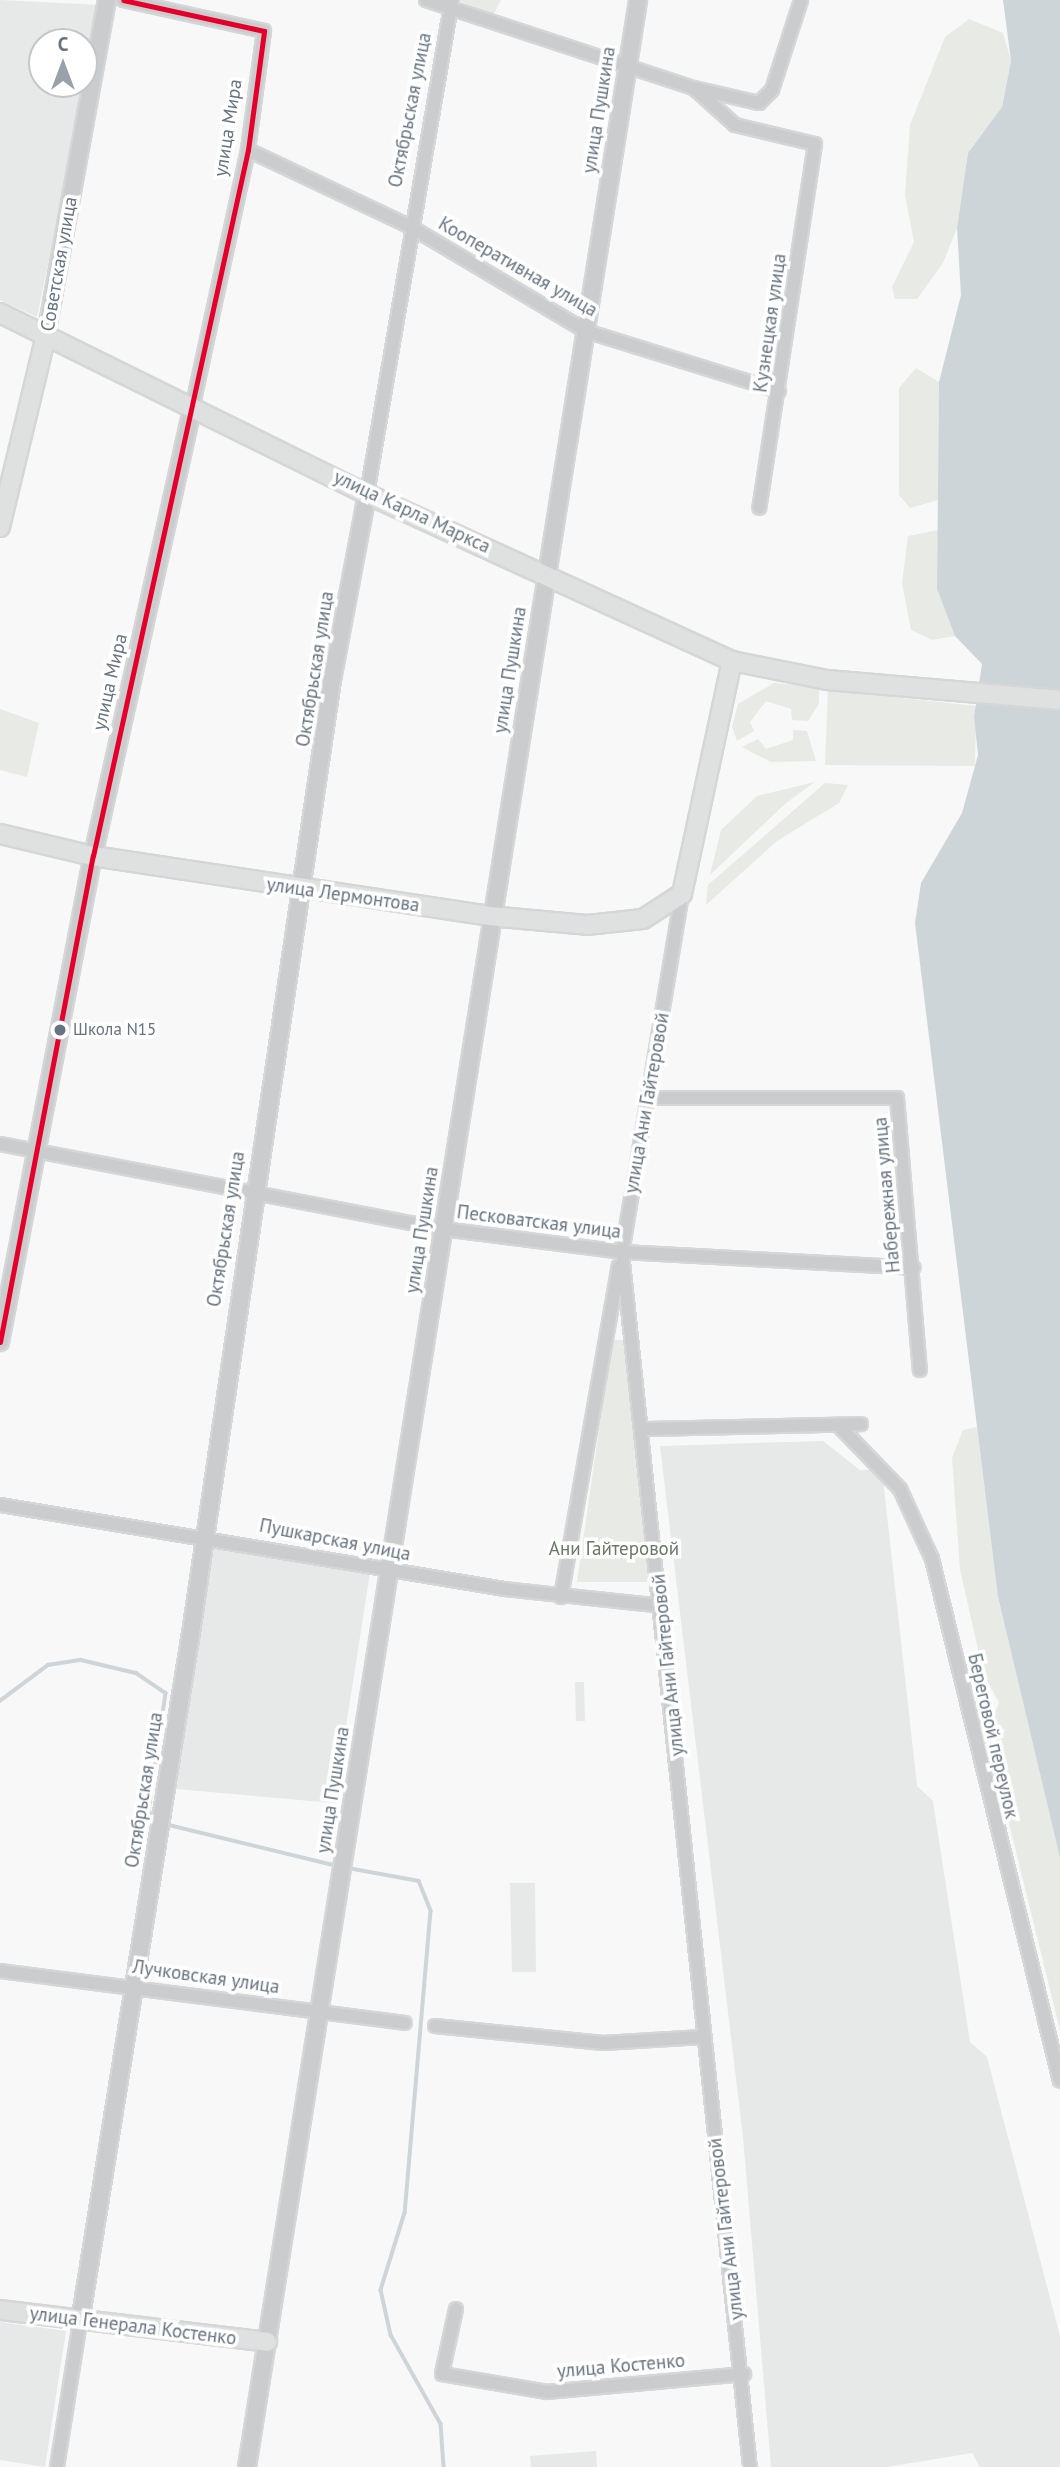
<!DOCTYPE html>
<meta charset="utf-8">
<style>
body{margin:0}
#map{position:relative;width:1060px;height:2467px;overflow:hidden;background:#f8f8f8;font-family:"PT Sans",sans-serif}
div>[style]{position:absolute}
.built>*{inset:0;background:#e7e8e8}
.green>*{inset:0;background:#e7eae5}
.water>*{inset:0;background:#ced5d8}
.stream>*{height:3.5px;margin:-1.75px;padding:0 1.75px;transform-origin:1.75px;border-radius:1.75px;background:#ced5d8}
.roads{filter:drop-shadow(2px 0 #d5d6d7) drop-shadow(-2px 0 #d5d6d7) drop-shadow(0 2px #d5d6d7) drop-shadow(0 -2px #d5d6d7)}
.minor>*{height:12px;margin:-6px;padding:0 6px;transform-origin:6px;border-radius:6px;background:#cbcccd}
.tertiary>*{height:16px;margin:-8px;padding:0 8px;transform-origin:8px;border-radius:8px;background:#cbcccd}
.secondary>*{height:18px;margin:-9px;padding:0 9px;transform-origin:9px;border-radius:9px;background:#dfe0e0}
.bus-1>*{height:5px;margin:-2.5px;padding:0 2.5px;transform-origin:2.5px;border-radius:2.5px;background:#e4002b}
.dots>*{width:19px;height:19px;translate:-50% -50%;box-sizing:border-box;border:4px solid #fff;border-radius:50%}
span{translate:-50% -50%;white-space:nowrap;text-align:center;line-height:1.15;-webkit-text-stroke:7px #fff;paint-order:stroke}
.bus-label{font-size:17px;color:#667480}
.left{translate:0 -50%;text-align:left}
.street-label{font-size:19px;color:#667480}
.park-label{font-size:19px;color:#687965}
.north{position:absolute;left:28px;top:28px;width:70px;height:70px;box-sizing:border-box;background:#fff;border:2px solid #c2c7cc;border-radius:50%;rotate:0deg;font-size:19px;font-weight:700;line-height:28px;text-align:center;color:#667480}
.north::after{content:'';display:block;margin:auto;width:24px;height:32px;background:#99a2aa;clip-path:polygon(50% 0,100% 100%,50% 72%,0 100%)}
</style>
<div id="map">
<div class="built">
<i style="clip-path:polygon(evenodd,0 0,102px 5px,37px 317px,0 300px,0 0,42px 42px,84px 42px,84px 84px,42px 84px,42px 42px)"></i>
<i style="clip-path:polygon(823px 1441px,860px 1470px,882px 1470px,917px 1786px,933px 1801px,970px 2042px,987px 2057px,1060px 2336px,1060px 2467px,980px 2467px,972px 2453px,887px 2467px,771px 2467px,743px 2137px,660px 1446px)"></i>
<i style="clip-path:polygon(215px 1541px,370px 1573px,334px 1803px,176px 1789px)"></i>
<i style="clip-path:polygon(575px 1682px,584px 1682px,585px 1721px,576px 1721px)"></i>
<i style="clip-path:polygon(510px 1883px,535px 1883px,536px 1972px,512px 1972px)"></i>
<i style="clip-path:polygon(0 2322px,66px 2331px,45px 2467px,0 2460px)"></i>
<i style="clip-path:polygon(596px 2451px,597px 2467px,531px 2467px,530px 2456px)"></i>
</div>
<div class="green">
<i style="clip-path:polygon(457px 0,501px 0,493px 15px)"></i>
<i style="clip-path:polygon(969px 19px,1003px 33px,1011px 61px,1002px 107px,968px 153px,957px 228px,943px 263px,917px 299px,895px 299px,892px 287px,914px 242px,905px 195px,910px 125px,945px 37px)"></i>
<i style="clip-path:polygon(916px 368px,939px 382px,938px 500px,910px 508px,899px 495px,899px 388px)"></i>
<i style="clip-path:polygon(938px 530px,937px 589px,955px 636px,932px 640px,911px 630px,902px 583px,908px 536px)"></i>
<i style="clip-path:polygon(774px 683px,819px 687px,819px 704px,808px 721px,792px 720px,791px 709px,766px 701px,750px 722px,754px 731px,737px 741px,732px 727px,738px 704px)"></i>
<i style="clip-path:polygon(828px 690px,976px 706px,975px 766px,825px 765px)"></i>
<i style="clip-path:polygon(0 709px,39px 723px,27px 777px,0 770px)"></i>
<i style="clip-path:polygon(793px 730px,807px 731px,816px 761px,771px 762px,742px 747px,758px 739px,766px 749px,793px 740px)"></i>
<i style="clip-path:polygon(815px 782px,786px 803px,710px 875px,721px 830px,757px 796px)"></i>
<i style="clip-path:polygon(825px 783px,848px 785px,839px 803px,777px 841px,706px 905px,708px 885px)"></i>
<i style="clip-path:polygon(612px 1340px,626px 1340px,649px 1582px,577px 1582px)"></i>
<i style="clip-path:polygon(977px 1427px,998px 1597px,1060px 1858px,1060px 2030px,1003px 1799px,994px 1716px,999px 1702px,984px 1676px,960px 1569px,952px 1458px,963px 1430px)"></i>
</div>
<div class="water">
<i style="clip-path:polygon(1003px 0,1060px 0,1060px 1858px,998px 1597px,915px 923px,921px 883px,962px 813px,978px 755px,974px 717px,982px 664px,955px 636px,937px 589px,939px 382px,961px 295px,957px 228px,968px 153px,1002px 107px,1011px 61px)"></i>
</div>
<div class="stream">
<i style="left:0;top:1701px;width:60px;rotate:-36.9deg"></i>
<i style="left:48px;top:1665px;width:33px;rotate:-9deg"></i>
<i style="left:81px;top:1660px;width:57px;rotate:13.3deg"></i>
<i style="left:136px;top:1673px;width:36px;rotate:34deg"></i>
<i style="left:166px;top:1693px;width:120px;rotate:98.1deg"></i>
<i style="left:149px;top:1812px;width:9px;rotate:36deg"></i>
<i style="left:165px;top:1824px;width:177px;rotate:13.7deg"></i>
<i style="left:348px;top:1868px;width:72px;rotate:10.4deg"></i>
<i style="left:419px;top:1881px;width:32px;rotate:68deg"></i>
<i style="left:431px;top:1911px;width:303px;rotate:94.9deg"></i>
<i style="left:405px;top:2213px;width:81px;rotate:107.3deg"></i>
<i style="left:381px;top:2290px;width:46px;rotate:77.5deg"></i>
<i style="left:391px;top:2335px;width:102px;rotate:60.7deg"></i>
<i style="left:441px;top:2424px;width:43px;rotate:86deg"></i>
</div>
<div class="roads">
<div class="minor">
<i style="left:123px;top:0;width:144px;rotate:12.4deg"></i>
<i style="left:264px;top:31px;width:120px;rotate:97.7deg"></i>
<i style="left:248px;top:150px;width:261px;rotate:102.2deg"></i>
<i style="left:426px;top:0;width:282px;rotate:18.2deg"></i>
<i style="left:694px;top:88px;width:67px;rotate:13deg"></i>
<i style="left:759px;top:103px;width:18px;rotate:-45deg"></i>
<i style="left:772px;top:90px;width:95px;rotate:-72.1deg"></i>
<i style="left:694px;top:88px;width:55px;rotate:42.1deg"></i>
<i style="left:735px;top:125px;width:82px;rotate:13.4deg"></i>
<i style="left:815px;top:144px;width:368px;rotate:98.7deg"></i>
<i style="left:248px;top:150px;width:178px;rotate:25.3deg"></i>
<i style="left:409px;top:226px;width:206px;rotate:30.7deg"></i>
<i style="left:586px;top:331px;width:202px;rotate:17.3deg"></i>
<i style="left:367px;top:494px;width:501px;rotate:-80.24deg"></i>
<i style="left:682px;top:894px;width:363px;rotate:99.5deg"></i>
<i style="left:622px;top:1252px;width:1222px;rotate:83.99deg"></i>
<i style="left:648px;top:1098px;width:249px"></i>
<i style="left:897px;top:1098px;width:273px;rotate:85.2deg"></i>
<i style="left:0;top:1144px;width:451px;rotate:10.9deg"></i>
<i style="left:443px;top:1229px;width:180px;rotate:7.3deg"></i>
<i style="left:622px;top:1252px;width:292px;rotate:3.1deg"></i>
<i style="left:838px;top:1425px;width:89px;rotate:45.9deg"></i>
<i style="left:900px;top:1489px;width:77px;rotate:65.4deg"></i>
<i style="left:932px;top:1559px;width:537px;rotate:76.22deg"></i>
<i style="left:643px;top:1429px;width:218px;rotate:-1.3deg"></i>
<i style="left:0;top:1505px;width:511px;rotate:9.46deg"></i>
<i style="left:504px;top:1589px;width:160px;rotate:6.1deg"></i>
<i style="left:561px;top:1597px;width:336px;rotate:-80.1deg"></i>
<i style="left:0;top:1971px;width:408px;rotate:7.3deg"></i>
<i style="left:435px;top:2026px;width:169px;rotate:5.8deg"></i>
<i style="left:603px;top:2043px;width:100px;rotate:-3.4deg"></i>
<i style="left:456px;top:2309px;width:66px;rotate:102.2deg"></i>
<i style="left:442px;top:2374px;width:107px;rotate:9.7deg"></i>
<i style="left:547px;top:2392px;width:198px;rotate:-5.2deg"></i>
<i style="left:57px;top:2467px;width:147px;rotate:-81deg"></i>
</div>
<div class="tertiary">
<i style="left:46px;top:335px;width:341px;rotate:-79.7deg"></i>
<i style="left:0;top:1342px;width:495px;rotate:-79.2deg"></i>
<i style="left:93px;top:856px;width:462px;rotate:-77.5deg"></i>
<i style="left:80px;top:2322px;width:698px;rotate:-80.85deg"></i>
<i style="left:191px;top:1633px;width:963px;rotate:-81.58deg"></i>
<i style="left:332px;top:680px;width:189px;rotate:-79.3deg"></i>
<i style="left:247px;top:2467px;width:2498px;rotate:-80.99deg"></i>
</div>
<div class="secondary">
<i style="left:0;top:313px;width:409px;rotate:26.3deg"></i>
<i style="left:367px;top:494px;width:401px;rotate:24.6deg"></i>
<i style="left:732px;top:661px;width:97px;rotate:11.3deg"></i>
<i style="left:827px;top:680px;width:234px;rotate:4.9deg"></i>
<i style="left:0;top:527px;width:197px;rotate:-76.5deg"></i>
<i style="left:0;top:834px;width:96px;rotate:13.3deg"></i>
<i style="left:93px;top:856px;width:401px;rotate:8.6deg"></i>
<i style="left:489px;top:916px;width:98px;rotate:5.2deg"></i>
<i style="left:587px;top:925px;width:56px;rotate:-6.1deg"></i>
<i style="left:643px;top:919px;width:46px;rotate:-32.7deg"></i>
<i style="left:682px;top:894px;width:238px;rotate:-77.9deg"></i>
<i style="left:0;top:2310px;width:269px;rotate:6.8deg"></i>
</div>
</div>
<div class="bus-1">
<i style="left:0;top:1342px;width:495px;rotate:-79.2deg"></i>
<i style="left:93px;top:856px;width:723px;rotate:-77.62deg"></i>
<i style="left:248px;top:150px;width:120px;rotate:-82.3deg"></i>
<i style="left:264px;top:31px;width:144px;rotate:-167.6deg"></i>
</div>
<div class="dots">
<i style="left:60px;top:1030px;background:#667480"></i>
</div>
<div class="bus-label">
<span class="left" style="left:73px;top:1030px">Школа N15</span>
</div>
<div class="street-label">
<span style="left:410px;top:110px;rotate:-79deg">Октябрьская улица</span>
<span style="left:599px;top:110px;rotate:-81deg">улица Пушкина</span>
<span style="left:228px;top:128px;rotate:-81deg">улица Мира</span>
<span style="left:59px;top:264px;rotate:-80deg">Советская улица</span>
<span style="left:518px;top:267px;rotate:30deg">Кооперативная улица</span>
<span style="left:770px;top:323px;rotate:-82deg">Кузнецкая улица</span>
<span style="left:412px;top:512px;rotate:25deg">улица Карла Маркса</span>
<span style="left:315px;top:669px;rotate:-81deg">Октябрьская улица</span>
<span style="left:510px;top:670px;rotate:-81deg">улица Пушкина</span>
<span style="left:110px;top:682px;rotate:-77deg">улица Мира</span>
<span style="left:343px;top:895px;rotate:8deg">улица Лермонтова</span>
<span style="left:647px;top:1103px;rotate:-80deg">улица Ани Гайтеровой</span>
<span style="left:887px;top:1195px;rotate:-95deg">Набережная улица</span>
<span style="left:539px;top:1222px;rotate:7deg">Песковатская улица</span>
<span style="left:226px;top:1229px;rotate:-81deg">Октябрьская улица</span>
<span style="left:422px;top:1230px;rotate:-81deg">улица Пушкина</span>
<span style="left:335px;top:1540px;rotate:11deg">Пушкарская улица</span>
<span style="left:668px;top:1665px;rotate:-96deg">улица Ани Гайтеровой</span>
<span style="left:993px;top:1736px;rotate:77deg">Береговой переулок</span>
<span style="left:144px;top:1790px;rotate:-81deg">Октябрьская улица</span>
<span style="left:333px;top:1790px;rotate:-81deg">улица Пушкина</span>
<span style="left:206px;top:1977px;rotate:8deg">Лучковская улица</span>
<span style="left:726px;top:2229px;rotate:-97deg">улица Ани Гайтеровой</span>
<span style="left:133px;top:2326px;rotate:7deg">улица Генерала Костенко</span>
<span style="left:621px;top:2366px;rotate:-5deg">улица Костенко</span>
</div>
<div class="park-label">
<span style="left:614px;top:1549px">Ани Гайтеровой</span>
</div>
<div class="north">С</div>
</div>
